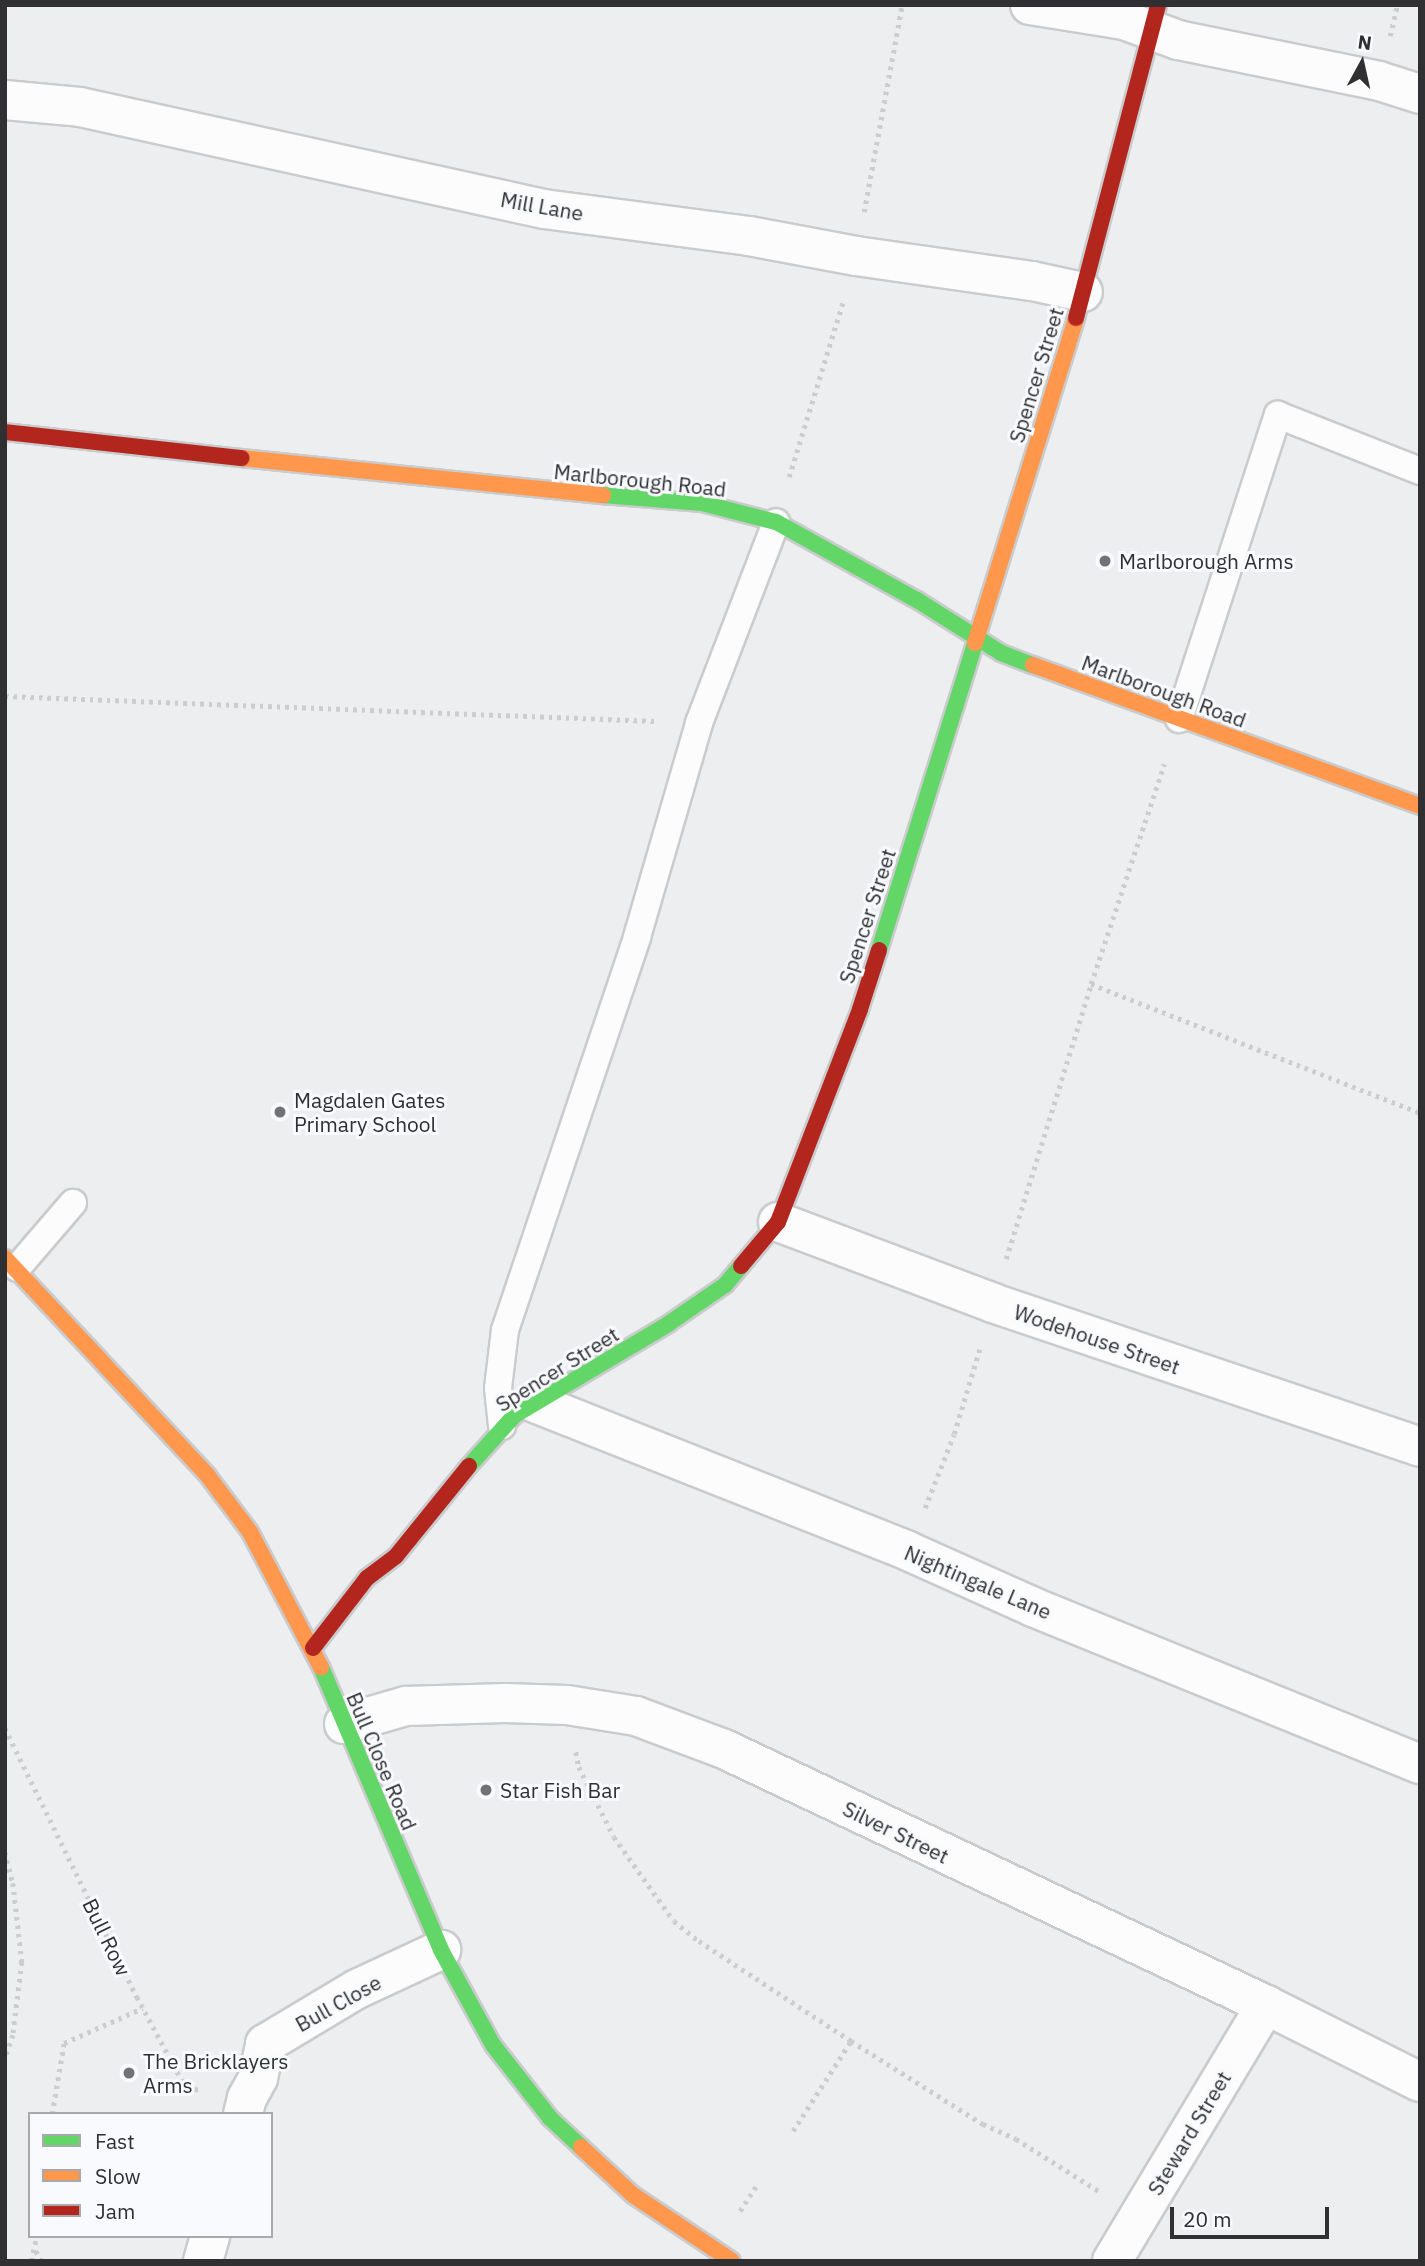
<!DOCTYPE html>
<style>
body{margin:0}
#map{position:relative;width:1425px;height:2266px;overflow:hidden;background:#edeef0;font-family:"IBM Plex Sans",sans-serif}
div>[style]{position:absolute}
.path>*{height:4.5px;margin-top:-2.25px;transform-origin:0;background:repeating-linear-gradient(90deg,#cdcdcd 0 3.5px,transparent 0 8.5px)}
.roads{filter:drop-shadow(2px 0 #cacbcd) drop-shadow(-2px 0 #cacbcd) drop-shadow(0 2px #cacbcd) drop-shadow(0 -2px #cacbcd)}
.lane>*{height:26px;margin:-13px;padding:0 13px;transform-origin:13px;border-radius:13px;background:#fcfcfd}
.street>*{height:38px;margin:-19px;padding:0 19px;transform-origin:19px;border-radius:19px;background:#fcfcfd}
.fast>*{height:16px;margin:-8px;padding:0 8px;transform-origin:8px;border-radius:8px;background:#63d668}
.slow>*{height:16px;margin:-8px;padding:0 8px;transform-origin:8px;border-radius:8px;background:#ff974d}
.jam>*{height:16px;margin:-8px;padding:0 8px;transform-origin:8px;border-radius:8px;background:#b3261e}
.dots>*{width:19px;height:19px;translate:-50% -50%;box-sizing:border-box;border:4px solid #f9fafe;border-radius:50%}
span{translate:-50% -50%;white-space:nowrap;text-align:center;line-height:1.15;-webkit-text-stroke:6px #f9fafe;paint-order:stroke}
.street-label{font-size:21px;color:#303032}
.poi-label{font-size:21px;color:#303032}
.left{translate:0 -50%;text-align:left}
.frame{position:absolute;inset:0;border:7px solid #303032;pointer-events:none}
.legend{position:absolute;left:28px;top:2112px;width:245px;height:126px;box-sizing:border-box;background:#f9fafe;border:2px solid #a9a9ac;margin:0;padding:9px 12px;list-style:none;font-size:21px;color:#303032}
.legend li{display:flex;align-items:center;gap:14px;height:35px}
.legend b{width:35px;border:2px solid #a9a9ac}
.north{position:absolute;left:1327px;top:28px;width:70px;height:70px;-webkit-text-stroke:5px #f9fafe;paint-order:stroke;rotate:8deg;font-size:19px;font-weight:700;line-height:28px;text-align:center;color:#303032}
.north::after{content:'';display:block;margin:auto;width:24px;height:32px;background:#303032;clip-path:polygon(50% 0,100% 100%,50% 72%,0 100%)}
.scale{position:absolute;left:1170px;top:2207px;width:159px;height:32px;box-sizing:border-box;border:4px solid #303032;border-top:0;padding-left:9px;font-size:21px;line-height:24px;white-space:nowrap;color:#303032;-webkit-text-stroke:5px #f9fafe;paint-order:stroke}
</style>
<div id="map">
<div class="path">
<i style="left:1390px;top:36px;width:32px;rotate:-77deg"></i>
<i style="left:864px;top:212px;width:210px;rotate:-79.6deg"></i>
<i style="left:789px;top:477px;width:183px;rotate:-72.9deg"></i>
<i style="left:5px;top:696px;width:651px;rotate:2.2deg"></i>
<i style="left:1091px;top:984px;width:353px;rotate:21.4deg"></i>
<i style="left:1006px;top:1259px;width:288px;rotate:-72.8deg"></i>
<i style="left:1091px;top:984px;width:232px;rotate:-71.6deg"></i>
<i style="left:925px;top:1508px;width:79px;rotate:-68.6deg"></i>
<i style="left:954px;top:1434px;width:90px;rotate:-73.2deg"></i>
<i style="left:5px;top:1728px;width:300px;rotate:63.9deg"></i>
<i style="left:137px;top:1997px;width:103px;rotate:61.7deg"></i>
<i style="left:186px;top:2088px;width:16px;rotate:7deg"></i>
<i style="left:576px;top:1752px;width:15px;rotate:79deg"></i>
<i style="left:579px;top:1767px;width:78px;rotate:63.4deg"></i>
<i style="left:614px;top:1837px;width:103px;rotate:54.5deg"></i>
<i style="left:674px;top:1921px;width:32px;rotate:39deg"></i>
<i style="left:699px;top:1941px;width:182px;rotate:33.3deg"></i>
<i style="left:851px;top:2041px;width:156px;rotate:32.2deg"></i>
<i style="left:983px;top:2124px;width:36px;rotate:24deg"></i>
<i style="left:1016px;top:2139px;width:99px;rotate:32.2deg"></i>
<i style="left:5px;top:1852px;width:32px;rotate:76deg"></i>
<i style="left:13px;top:1883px;width:80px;rotate:83.5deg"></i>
<i style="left:22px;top:1962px;width:74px;rotate:97deg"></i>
<i style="left:13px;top:2035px;width:25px;rotate:108deg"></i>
<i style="left:52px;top:2114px;width:72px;rotate:-80.4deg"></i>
<i style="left:64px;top:2043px;width:86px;rotate:-23.9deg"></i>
<i style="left:793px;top:2131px;width:107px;rotate:-57.2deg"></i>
<i style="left:740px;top:2211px;width:31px;rotate:-57deg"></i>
<i style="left:36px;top:2251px;width:12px;rotate:59deg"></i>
<i style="left:31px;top:2261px;width:26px;rotate:-77deg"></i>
</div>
<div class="roads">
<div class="lane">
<i style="left:1179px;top:719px;width:320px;rotate:-72deg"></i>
<i style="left:1278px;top:415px;width:153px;rotate:21.5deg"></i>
<i style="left:17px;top:1268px;width:86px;rotate:-49.3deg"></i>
<i style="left:502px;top:1426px;width:38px;rotate:-96deg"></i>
<i style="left:498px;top:1388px;width:58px;rotate:-83.1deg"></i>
<i style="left:505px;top:1330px;width:415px;rotate:-71.4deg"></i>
<i style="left:637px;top:937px;width:223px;rotate:-73.8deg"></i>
<i style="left:699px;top:723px;width:215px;rotate:-69deg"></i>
</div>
<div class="street">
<i style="left:1030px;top:5px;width:95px;rotate:9.1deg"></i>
<i style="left:1124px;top:20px;width:58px;rotate:20.3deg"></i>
<i style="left:1178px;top:40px;width:205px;rotate:11.5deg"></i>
<i style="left:1379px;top:81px;width:43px;rotate:17.6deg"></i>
<i style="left:5px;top:100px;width:75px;rotate:5.3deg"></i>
<i style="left:80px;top:107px;width:475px;rotate:12.4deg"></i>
<i style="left:544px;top:209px;width:207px;rotate:7.5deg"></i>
<i style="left:749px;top:236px;width:109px;rotate:10.6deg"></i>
<i style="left:856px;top:256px;width:178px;rotate:8.1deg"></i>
<i style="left:1032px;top:281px;width:52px;rotate:12.2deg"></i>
<i style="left:778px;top:1222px;width:230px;rotate:20.6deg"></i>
<i style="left:993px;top:1303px;width:451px;rotate:18.6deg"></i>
<i style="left:535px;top:1403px;width:401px;rotate:21.6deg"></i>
<i style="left:908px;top:1551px;width:137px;rotate:24.1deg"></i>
<i style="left:1033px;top:1607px;width:418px;rotate:22.1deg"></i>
<i style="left:344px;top:1724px;width:65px;rotate:-16.2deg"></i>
<i style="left:406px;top:1706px;width:99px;rotate:-1.7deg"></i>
<i style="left:505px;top:1703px;width:62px;rotate:1.8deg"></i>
<i style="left:567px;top:1705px;width:70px;rotate:9.1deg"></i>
<i style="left:636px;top:1716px;width:94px;rotate:20.6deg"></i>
<i style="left:724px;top:1749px;width:599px;rotate:25.28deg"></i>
<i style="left:1266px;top:2005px;width:172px;rotate:26.6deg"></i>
<i style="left:243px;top:2114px;width:16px;rotate:-76deg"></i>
<i style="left:247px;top:2098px;width:23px;rotate:-61deg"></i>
<i style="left:258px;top:2078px;width:35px;rotate:-78deg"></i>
<i style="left:265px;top:2044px;width:107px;rotate:-30.9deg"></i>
<i style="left:357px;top:1989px;width:93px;rotate:-24.9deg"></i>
<i style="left:203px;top:2261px;width:26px;rotate:-74deg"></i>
<i style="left:1112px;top:2261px;width:299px;rotate:-59deg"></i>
</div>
<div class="fast">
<i style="left:603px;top:495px;width:99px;rotate:4.6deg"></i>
<i style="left:702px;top:503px;width:76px;rotate:14.4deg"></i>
<i style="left:776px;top:522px;width:161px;rotate:29deg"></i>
<i style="left:917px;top:600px;width:99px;rotate:32.2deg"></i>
<i style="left:1001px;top:653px;width:34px;rotate:21deg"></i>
<i style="left:879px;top:950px;width:322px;rotate:-72.6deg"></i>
<i style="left:469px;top:1466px;width:69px;rotate:-48deg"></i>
<i style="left:515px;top:1415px;width:178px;rotate:-30.7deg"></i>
<i style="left:668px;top:1324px;width:69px;rotate:-34.4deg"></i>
<i style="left:725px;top:1285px;width:25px;rotate:-50deg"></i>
<i style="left:321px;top:1667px;width:307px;rotate:67deg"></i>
<i style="left:441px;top:1950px;width:108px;rotate:61.3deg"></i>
<i style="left:493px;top:2045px;width:93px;rotate:52deg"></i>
<i style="left:550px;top:2118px;width:42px;rotate:43.1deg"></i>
</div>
<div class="slow">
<i style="left:242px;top:458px;width:363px;rotate:5.9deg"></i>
<i style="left:975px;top:643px;width:340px;rotate:-72.7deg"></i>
<i style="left:1033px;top:665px;width:412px;rotate:20deg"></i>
<i style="left:5px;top:1258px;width:298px;rotate:47deg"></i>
<i style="left:208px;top:1476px;width:70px;rotate:53.1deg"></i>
<i style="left:250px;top:1532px;width:153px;rotate:62.3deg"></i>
<i style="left:581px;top:2147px;width:71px;rotate:42.7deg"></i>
<i style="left:633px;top:2195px;width:119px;rotate:33.7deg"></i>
</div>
<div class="jam">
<i style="left:1076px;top:318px;width:324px;rotate:-75.3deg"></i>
<i style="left:5px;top:432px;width:238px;rotate:6.3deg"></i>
<i style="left:741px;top:1266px;width:57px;rotate:-49.9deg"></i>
<i style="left:778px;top:1222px;width:228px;rotate:-68.9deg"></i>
<i style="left:860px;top:1009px;width:62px;rotate:-72.1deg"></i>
<i style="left:313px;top:1648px;width:88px;rotate:-52.4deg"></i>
<i style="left:367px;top:1578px;width:36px;rotate:-37deg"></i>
<i style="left:396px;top:1556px;width:116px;rotate:-51deg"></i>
</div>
</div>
<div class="dots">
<i style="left:1105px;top:561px;background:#727274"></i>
<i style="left:280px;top:1112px;background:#727274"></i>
<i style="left:486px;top:1790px;background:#727274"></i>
<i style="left:129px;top:2073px;background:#727274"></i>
</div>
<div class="street-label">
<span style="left:542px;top:206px;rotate:10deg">Mill Lane</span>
<span style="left:1036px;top:375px;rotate:-73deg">Spencer Street</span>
<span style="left:640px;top:480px;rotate:6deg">Marlborough Road</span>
<span style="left:1164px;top:691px;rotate:20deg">Marlborough Road</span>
<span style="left:867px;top:916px;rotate:-72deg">Spencer Street</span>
<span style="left:1097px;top:1339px;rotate:19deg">Wodehouse Street</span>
<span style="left:557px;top:1369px;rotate:-32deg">Spencer Street</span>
<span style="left:978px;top:1582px;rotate:23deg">Nightingale Lane</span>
<span style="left:382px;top:1761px;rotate:67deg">Bull Close Road</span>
<span style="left:896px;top:1832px;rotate:26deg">Silver Street</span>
<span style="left:107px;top:1937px;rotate:64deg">Bull Row</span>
<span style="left:338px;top:2003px;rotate:-29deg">Bull Close</span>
<span style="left:1189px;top:2133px;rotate:-59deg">Steward Street</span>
</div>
<div class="poi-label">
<span class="left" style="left:1119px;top:561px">Marlborough Arms</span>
<span class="left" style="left:294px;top:1112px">Magdalen Gates<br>Primary School</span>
<span class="left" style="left:500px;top:1790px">Star Fish Bar</span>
<span class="left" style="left:143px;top:2073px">The Bricklayers<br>Arms</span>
</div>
<div class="frame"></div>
<ul class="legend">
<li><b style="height:9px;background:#63d668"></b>Fast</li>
<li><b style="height:9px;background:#ff974d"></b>Slow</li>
<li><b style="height:9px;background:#b3261e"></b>Jam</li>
</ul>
<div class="north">N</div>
<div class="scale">20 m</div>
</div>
